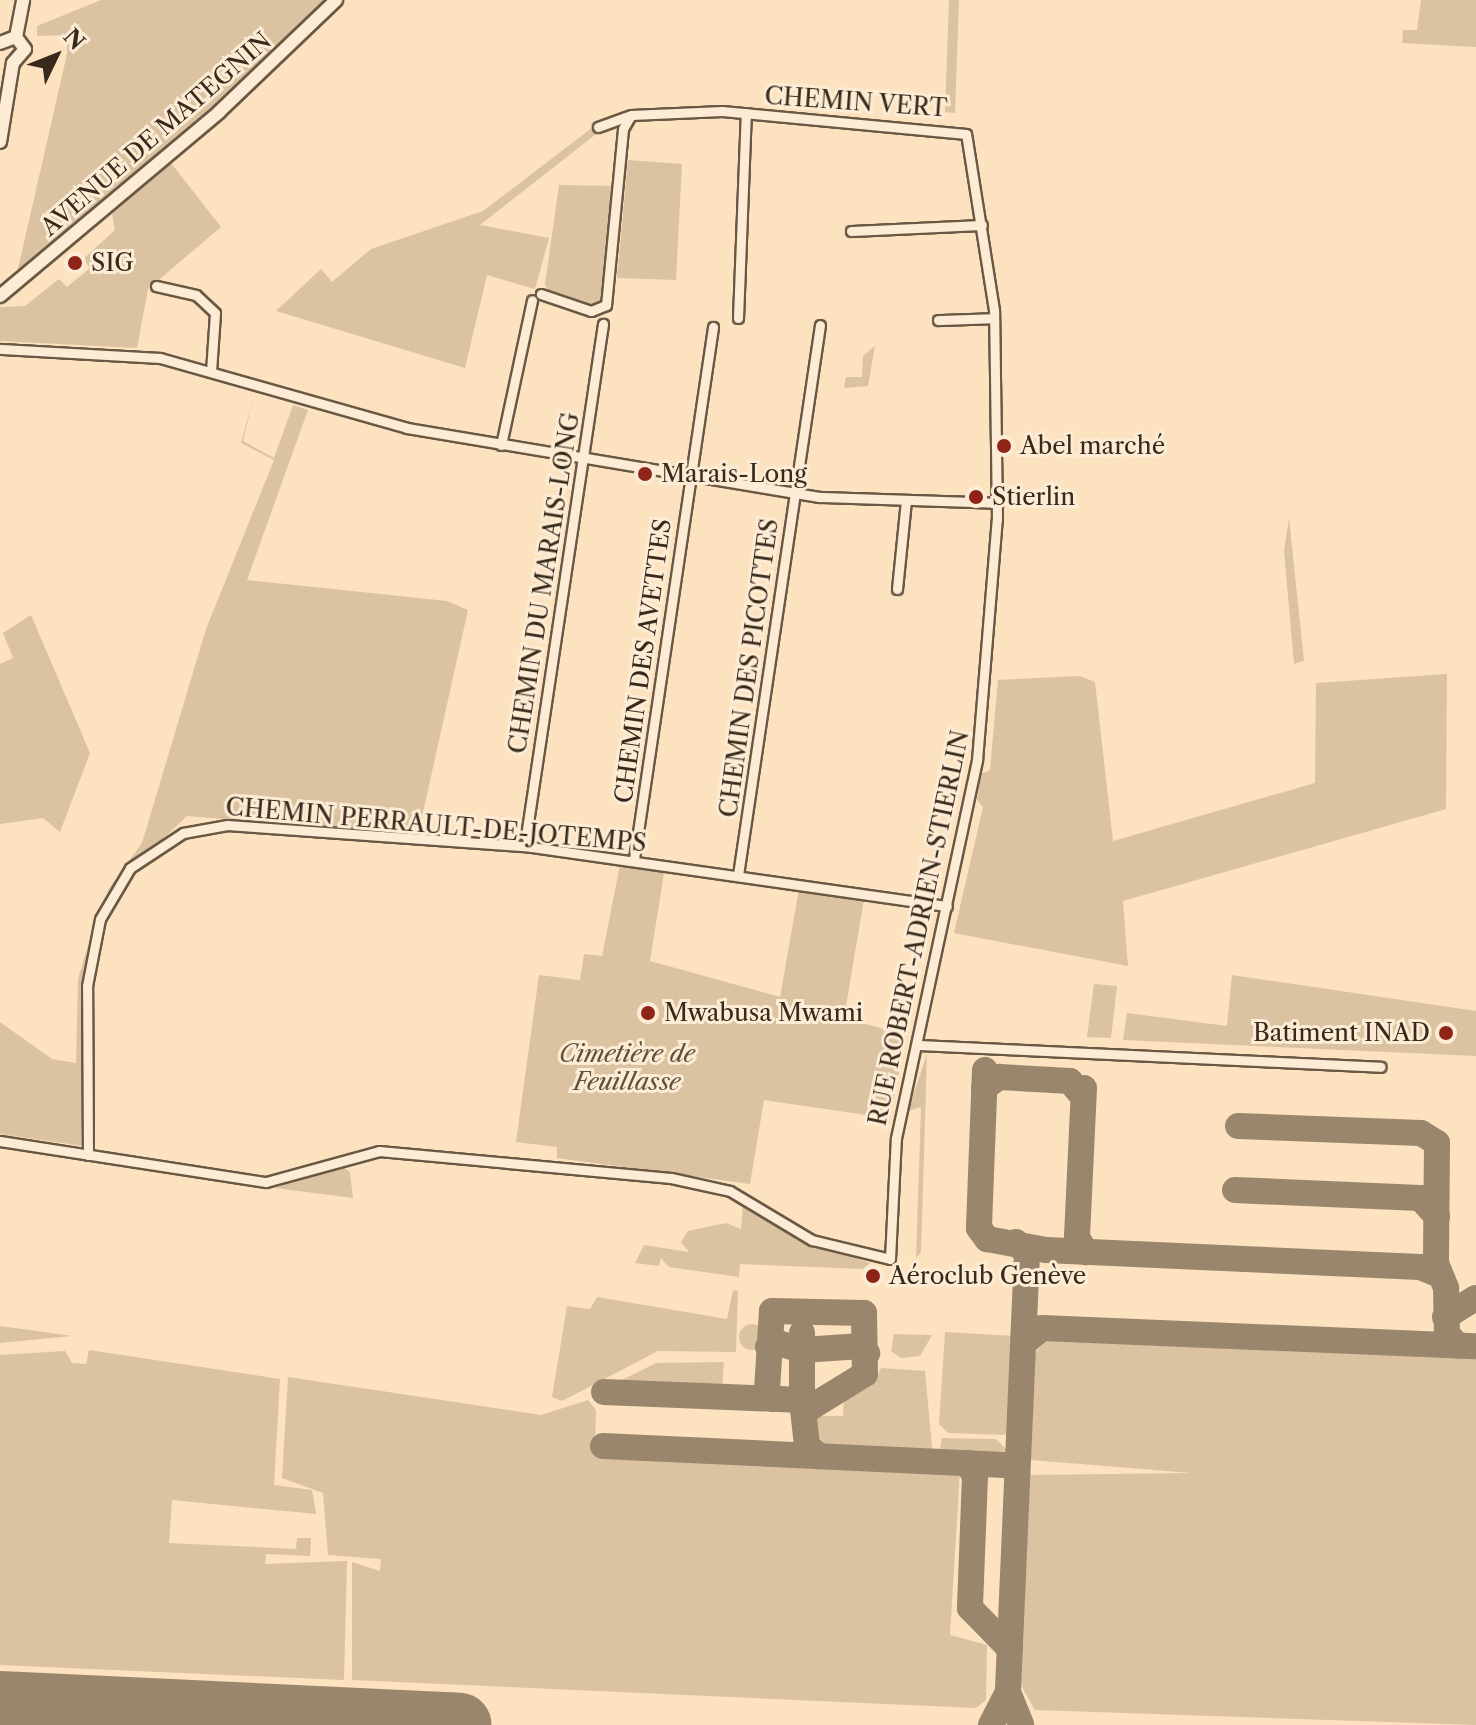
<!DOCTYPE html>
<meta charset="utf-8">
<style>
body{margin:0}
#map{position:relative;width:1476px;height:1725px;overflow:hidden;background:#fce2be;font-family:"Libre Caslon Text",serif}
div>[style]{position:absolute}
.green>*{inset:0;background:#dbc3a2}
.round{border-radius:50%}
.taxiway>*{height:26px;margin:-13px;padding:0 13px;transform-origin:13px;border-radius:13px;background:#9a866c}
.runway>*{height:64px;margin:-32px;padding:0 32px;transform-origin:32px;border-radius:32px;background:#9a866c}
.roads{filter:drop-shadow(2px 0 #695844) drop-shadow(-2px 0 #695844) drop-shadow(0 2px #695844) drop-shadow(0 -2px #695844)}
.minor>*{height:9px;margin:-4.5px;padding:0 4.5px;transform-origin:4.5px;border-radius:4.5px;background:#fdecd5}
.secondary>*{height:12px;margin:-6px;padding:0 6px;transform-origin:6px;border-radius:6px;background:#fdecd5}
.dots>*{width:22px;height:22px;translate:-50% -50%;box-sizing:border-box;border:4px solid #fdecd5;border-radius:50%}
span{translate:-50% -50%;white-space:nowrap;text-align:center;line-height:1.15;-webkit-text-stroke:6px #fdecd5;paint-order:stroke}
.street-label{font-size:24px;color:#382a1b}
.poi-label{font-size:24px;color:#382a1b}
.left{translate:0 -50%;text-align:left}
.right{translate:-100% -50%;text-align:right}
.park-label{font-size:24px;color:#61503d;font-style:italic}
.north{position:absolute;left:16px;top:16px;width:80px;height:80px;-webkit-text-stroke:6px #fdecd5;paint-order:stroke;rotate:47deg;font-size:22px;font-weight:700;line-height:32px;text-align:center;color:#382a1b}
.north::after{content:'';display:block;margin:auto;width:28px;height:36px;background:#382a1b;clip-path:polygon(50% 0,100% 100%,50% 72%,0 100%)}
</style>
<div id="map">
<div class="green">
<i style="clip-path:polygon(101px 0,326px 0,218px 104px,17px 273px,67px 54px,67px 35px,37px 36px,37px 26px)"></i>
<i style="clip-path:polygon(949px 0,959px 0,955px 113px,945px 112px)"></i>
<i style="clip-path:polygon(1421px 0,1476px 0,1476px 47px,1402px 43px,1403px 30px,1417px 30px)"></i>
<i style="clip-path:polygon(597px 124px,600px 131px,480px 225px,549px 238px,535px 289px,487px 275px,465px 368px,276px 311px,321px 269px,332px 282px,371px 249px,483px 211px)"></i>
<i style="clip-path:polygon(628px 160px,682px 164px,676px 280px,617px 278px)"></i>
<i style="clip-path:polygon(171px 163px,221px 227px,148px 289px,137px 348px,0 341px,0 307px,25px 306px,59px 279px,67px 287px,90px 268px,83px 259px,115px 230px,112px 214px)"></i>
<i style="clip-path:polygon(559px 185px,615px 186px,603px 299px,594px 308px,551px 294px,545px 285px)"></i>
<i style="clip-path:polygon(875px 346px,868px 386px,844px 388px,846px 377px,862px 377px,863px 356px)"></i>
<i style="clip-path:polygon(253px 399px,243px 441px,274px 458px,293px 405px,308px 410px,247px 580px,447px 601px,468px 610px,418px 835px,187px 816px,105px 894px,142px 843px,206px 629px,274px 460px,241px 443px)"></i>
<i style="clip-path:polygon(1289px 518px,1304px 661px,1294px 664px,1284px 551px)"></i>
<i style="clip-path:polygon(31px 615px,90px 753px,60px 832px,43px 818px,0 824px,0 664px,13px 658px,3px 633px)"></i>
<i style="clip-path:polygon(1447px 674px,1446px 809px,1123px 901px,1128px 966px,954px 933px,983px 807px,977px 800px,981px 774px,990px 770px,998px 680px,1080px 676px,1095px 682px,1113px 841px,1315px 783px,1316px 683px)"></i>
<i style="clip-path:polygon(621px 860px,665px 867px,650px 961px,780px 997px,799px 889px,864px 899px,844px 1018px,906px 1035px,889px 1125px,886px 1118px,764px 1100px,750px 1184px,557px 1158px,557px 1147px,516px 1142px,539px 975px,580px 980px,584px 954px,602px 956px)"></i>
<i style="clip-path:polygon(96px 919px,84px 969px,83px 1146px,0 1134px,0 1022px,52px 1059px,76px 1063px,78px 979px)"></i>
<i style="clip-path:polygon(1232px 975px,1476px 1011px,1476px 1056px,1123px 1040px,1127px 1013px,1227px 1026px)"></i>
<i style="clip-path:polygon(1094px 984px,1117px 986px,1111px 1038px,1087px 1037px)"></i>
<i style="clip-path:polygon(927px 1054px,921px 1252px,916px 1258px,921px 1107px,908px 1111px)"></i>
<i style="clip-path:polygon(340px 1165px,350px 1172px,353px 1198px,275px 1188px)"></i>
<i style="clip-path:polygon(743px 1204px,799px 1239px,870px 1263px,863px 1269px,740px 1264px,739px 1277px,669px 1267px,661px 1258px,659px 1266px,635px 1263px,644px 1245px,689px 1252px,681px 1242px,688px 1231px,726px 1223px,741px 1229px)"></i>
<i style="clip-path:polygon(733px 1290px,738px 1291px,736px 1352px,658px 1351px,562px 1401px,552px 1397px,567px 1306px,590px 1309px,597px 1297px,727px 1319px)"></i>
<i class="round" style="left:739px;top:1324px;width:26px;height:26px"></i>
<i style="clip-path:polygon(0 1326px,15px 1328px,72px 1336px,0 1343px)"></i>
<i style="clip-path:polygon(945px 1332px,1014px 1336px,1010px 1430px,1004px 1435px,948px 1433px,939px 1424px)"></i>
<i style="clip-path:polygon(932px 1335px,920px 1356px,901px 1358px,891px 1351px,894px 1334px)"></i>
<i style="clip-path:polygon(1049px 1337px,1476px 1356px,1476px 1725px,1035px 1710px,1019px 1682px,1028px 1475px,1191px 1473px,1031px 1460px,1031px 1358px)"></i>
<i style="clip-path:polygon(89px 1350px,280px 1379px,274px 1485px,312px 1490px,316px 1514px,172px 1500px,169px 1543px,296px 1549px,297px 1538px,311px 1538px,310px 1556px,266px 1554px,265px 1564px,347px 1561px,344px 1680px,0 1665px,0 1355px,65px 1351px,72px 1363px,86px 1364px)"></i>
<i style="clip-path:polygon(724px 1362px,722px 1390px,706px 1394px,606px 1388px,656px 1363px)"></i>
<i style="clip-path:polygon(881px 1368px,925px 1371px,933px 1457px,815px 1448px,817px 1416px,843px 1416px,844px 1393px,877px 1378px)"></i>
<i style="clip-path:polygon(288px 1377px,541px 1415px,588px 1400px,596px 1410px,595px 1451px,960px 1470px,950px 1635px,987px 1645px,986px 1700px,976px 1708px,352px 1680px,352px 1562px,380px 1571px,381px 1559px,328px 1555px,323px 1493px,282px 1478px)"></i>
<i style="clip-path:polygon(942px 1438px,996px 1439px,1008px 1451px,938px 1457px)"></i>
</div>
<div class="taxiway">
<i style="left:985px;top:1070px;width:158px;rotate:92.2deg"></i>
<i style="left:979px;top:1228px;width:14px;rotate:54deg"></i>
<i style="left:987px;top:1239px;width:60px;rotate:10.6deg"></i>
<i style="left:1046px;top:1250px;width:374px;rotate:2.6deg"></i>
<i style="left:1420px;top:1267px;width:22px;rotate:22deg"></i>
<i style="left:984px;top:1088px;width:19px;rotate:-36deg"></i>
<i style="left:999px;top:1077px;width:71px;rotate:3.2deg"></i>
<i style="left:1070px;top:1081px;width:14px;rotate:51deg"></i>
<i style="left:1084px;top:1088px;width:150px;rotate:92.7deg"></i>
<i style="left:1077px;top:1238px;width:17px;rotate:57deg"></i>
<i style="left:1238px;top:1126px;width:183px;rotate:2.2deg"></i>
<i style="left:1421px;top:1133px;width:19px;rotate:32deg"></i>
<i style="left:1437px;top:1143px;width:120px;rotate:90.5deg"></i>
<i style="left:1436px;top:1263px;width:27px;rotate:68deg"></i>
<i style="left:1446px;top:1288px;width:46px;rotate:88.8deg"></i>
<i style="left:1447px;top:1334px;width:16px;rotate:47deg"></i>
<i style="left:1235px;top:1190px;width:185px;rotate:2.5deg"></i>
<i style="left:1420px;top:1198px;width:25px;rotate:47deg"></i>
<i style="left:1016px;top:1242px;width:16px;rotate:47deg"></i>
<i style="left:1027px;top:1254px;width:438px;rotate:92.5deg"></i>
<i style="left:1008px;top:1692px;width:35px;rotate:68deg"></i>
<i style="left:1445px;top:1317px;width:36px;rotate:-32deg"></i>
<i style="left:1024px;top:1343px;width:23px;rotate:-40deg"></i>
<i style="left:1042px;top:1328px;width:434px;rotate:2.4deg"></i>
<i style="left:768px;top:1347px;width:9px;rotate:-36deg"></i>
<i style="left:775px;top:1342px;width:28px;rotate:17deg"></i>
<i style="left:802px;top:1350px;width:60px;rotate:-3.8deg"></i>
<i style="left:862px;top:1346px;width:9px;rotate:54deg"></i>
<i style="left:604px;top:1392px;width:198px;rotate:2.3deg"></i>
<i style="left:802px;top:1400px;width:46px;rotate:83.8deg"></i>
<i style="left:807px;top:1446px;width:16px;rotate:40deg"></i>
<i style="left:773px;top:1399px;width:11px;rotate:-124deg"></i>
<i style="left:767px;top:1390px;width:79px;rotate:-86.4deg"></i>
<i style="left:772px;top:1311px;width:92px;rotate:1.2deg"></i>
<i style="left:864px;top:1313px;width:61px;rotate:89.1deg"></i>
<i style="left:865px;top:1374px;width:67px;rotate:148.4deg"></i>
<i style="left:802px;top:1400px;width:67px;rotate:-90deg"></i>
<i style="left:603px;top:1446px;width:407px;rotate:2.7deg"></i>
<i style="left:1010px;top:1465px;width:11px;rotate:49deg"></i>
<i style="left:967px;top:1463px;width:15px;rotate:58deg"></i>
<i style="left:975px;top:1476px;width:132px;rotate:92.2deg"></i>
<i style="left:970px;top:1608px;width:57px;rotate:45.7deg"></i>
<i style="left:358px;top:1725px;width:9px;rotate:-36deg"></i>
<i style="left:991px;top:1725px;width:37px;rotate:-63deg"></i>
</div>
<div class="runway">
<i style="left:0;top:1703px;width:460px;rotate:2.7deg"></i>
</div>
<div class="roads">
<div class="minor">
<i style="left:598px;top:127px;width:32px;rotate:-20deg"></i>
<i style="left:851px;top:231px;width:131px;rotate:-2.6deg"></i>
<i style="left:156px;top:286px;width:41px;rotate:12.7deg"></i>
<i style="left:196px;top:295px;width:26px;rotate:43deg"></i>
<i style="left:215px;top:313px;width:59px;rotate:93.9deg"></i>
<i style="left:738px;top:318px;width:205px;rotate:-87.8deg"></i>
<i style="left:938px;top:320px;width:56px;rotate:-2deg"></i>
<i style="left:0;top:349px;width:160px;rotate:3.2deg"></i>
<i style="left:160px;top:358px;width:257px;rotate:15.8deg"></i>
<i style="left:407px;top:428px;width:418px;rotate:9.5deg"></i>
<i style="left:819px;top:497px;width:179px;rotate:1.9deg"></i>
<i style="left:501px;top:445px;width:148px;rotate:-77.9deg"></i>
<i style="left:897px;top:589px;width:89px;rotate:-84.2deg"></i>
<i style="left:531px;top:847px;width:12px;rotate:-114deg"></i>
<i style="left:526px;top:836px;width:518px;rotate:-81.45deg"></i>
<i style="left:634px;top:859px;width:538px;rotate:-81.55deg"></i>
<i style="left:738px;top:875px;width:556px;rotate:-81.52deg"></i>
<i style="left:918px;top:1045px;width:463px;rotate:2.7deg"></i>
<i style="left:0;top:1141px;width:269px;rotate:8.8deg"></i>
<i style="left:266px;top:1182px;width:117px;rotate:-15.3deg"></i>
<i style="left:379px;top:1151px;width:293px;rotate:5.3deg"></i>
<i style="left:671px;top:1178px;width:60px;rotate:12.4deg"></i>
<i style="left:730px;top:1191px;width:96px;rotate:30.9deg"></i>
<i style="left:812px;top:1240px;width:80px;rotate:13.7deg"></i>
<i style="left:890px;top:1259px;width:121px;rotate:-87.2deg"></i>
<i style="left:896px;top:1138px;width:387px;rotate:-77.9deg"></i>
<i style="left:977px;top:760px;width:242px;rotate:-85.3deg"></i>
<i style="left:997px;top:519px;width:209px;rotate:-90.8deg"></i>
<i style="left:994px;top:310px;width:178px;rotate:-99deg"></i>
<i style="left:966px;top:134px;width:245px;rotate:-174.6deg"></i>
<i style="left:722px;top:111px;width:91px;rotate:177.5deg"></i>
<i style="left:631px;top:115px;width:16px;rotate:120deg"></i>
<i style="left:623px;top:129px;width:177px;rotate:95.5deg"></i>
<i style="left:606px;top:305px;width:16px;rotate:158deg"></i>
<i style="left:591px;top:311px;width:53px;rotate:-161.2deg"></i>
<i style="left:88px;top:1155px;width:169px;rotate:-90.3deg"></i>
<i style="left:87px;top:986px;width:68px;rotate:-79deg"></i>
<i style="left:100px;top:919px;width:59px;rotate:-59.5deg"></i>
<i style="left:130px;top:868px;width:64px;rotate:-33.4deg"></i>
<i style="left:183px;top:833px;width:45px;rotate:-10.3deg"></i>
<i style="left:227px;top:825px;width:305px;rotate:4.1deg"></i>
<i style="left:531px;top:847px;width:420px;rotate:8.1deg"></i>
</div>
<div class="secondary">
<i style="left:16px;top:37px;width:38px;rotate:-79deg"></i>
<i style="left:0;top:43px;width:17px;rotate:-21deg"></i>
<i style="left:13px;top:63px;width:18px;rotate:-49deg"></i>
<i style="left:25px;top:49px;width:15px;rotate:-127deg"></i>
<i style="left:0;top:142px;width:80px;rotate:-80.7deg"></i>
<i style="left:0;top:296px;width:286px;rotate:-40deg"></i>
<i style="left:219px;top:112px;width:162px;rotate:-43.7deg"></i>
</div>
</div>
<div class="dots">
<i style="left:75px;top:263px;background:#8f2418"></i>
<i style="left:1004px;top:446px;background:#8f2418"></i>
<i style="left:645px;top:474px;background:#8f2418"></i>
<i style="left:976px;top:497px;background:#8f2418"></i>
<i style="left:648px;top:1013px;background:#8f2418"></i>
<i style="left:1446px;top:1033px;background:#8f2418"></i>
<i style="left:873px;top:1276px;background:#8f2418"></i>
</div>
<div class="street-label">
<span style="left:856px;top:102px;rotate:4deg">CHEMIN VERT</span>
<span style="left:156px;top:134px;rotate:-41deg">AVENUE DE MATEGNIN</span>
<span style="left:544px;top:583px;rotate:-81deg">CHEMIN DU MARAIS-LONG</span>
<span style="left:643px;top:661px;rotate:-82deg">CHEMIN DES AVETTES</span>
<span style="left:749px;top:668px;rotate:-82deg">CHEMIN DES PICOTTES</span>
<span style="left:436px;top:825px;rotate:5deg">CHEMIN PERRAULT-DE-JOTEMPS</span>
<span style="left:919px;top:928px;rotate:-78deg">RUE ROBERT-ADRIEN-STIERLIN</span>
</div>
<div class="poi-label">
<span class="left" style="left:91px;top:263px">SIG</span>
<span class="left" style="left:1020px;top:446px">Abel marché</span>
<span class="left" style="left:661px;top:474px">Marais-Long</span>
<span class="left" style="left:992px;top:497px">Stierlin</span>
<span class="left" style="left:664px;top:1013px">Mwabusa Mwami</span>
<span class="right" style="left:1430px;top:1033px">Batiment INAD</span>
<span class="left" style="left:889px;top:1276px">Aéroclub Genève</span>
</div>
<div class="park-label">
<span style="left:627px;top:1068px">Cimetière de<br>Feuillasse</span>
</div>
<div class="north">N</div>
</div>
